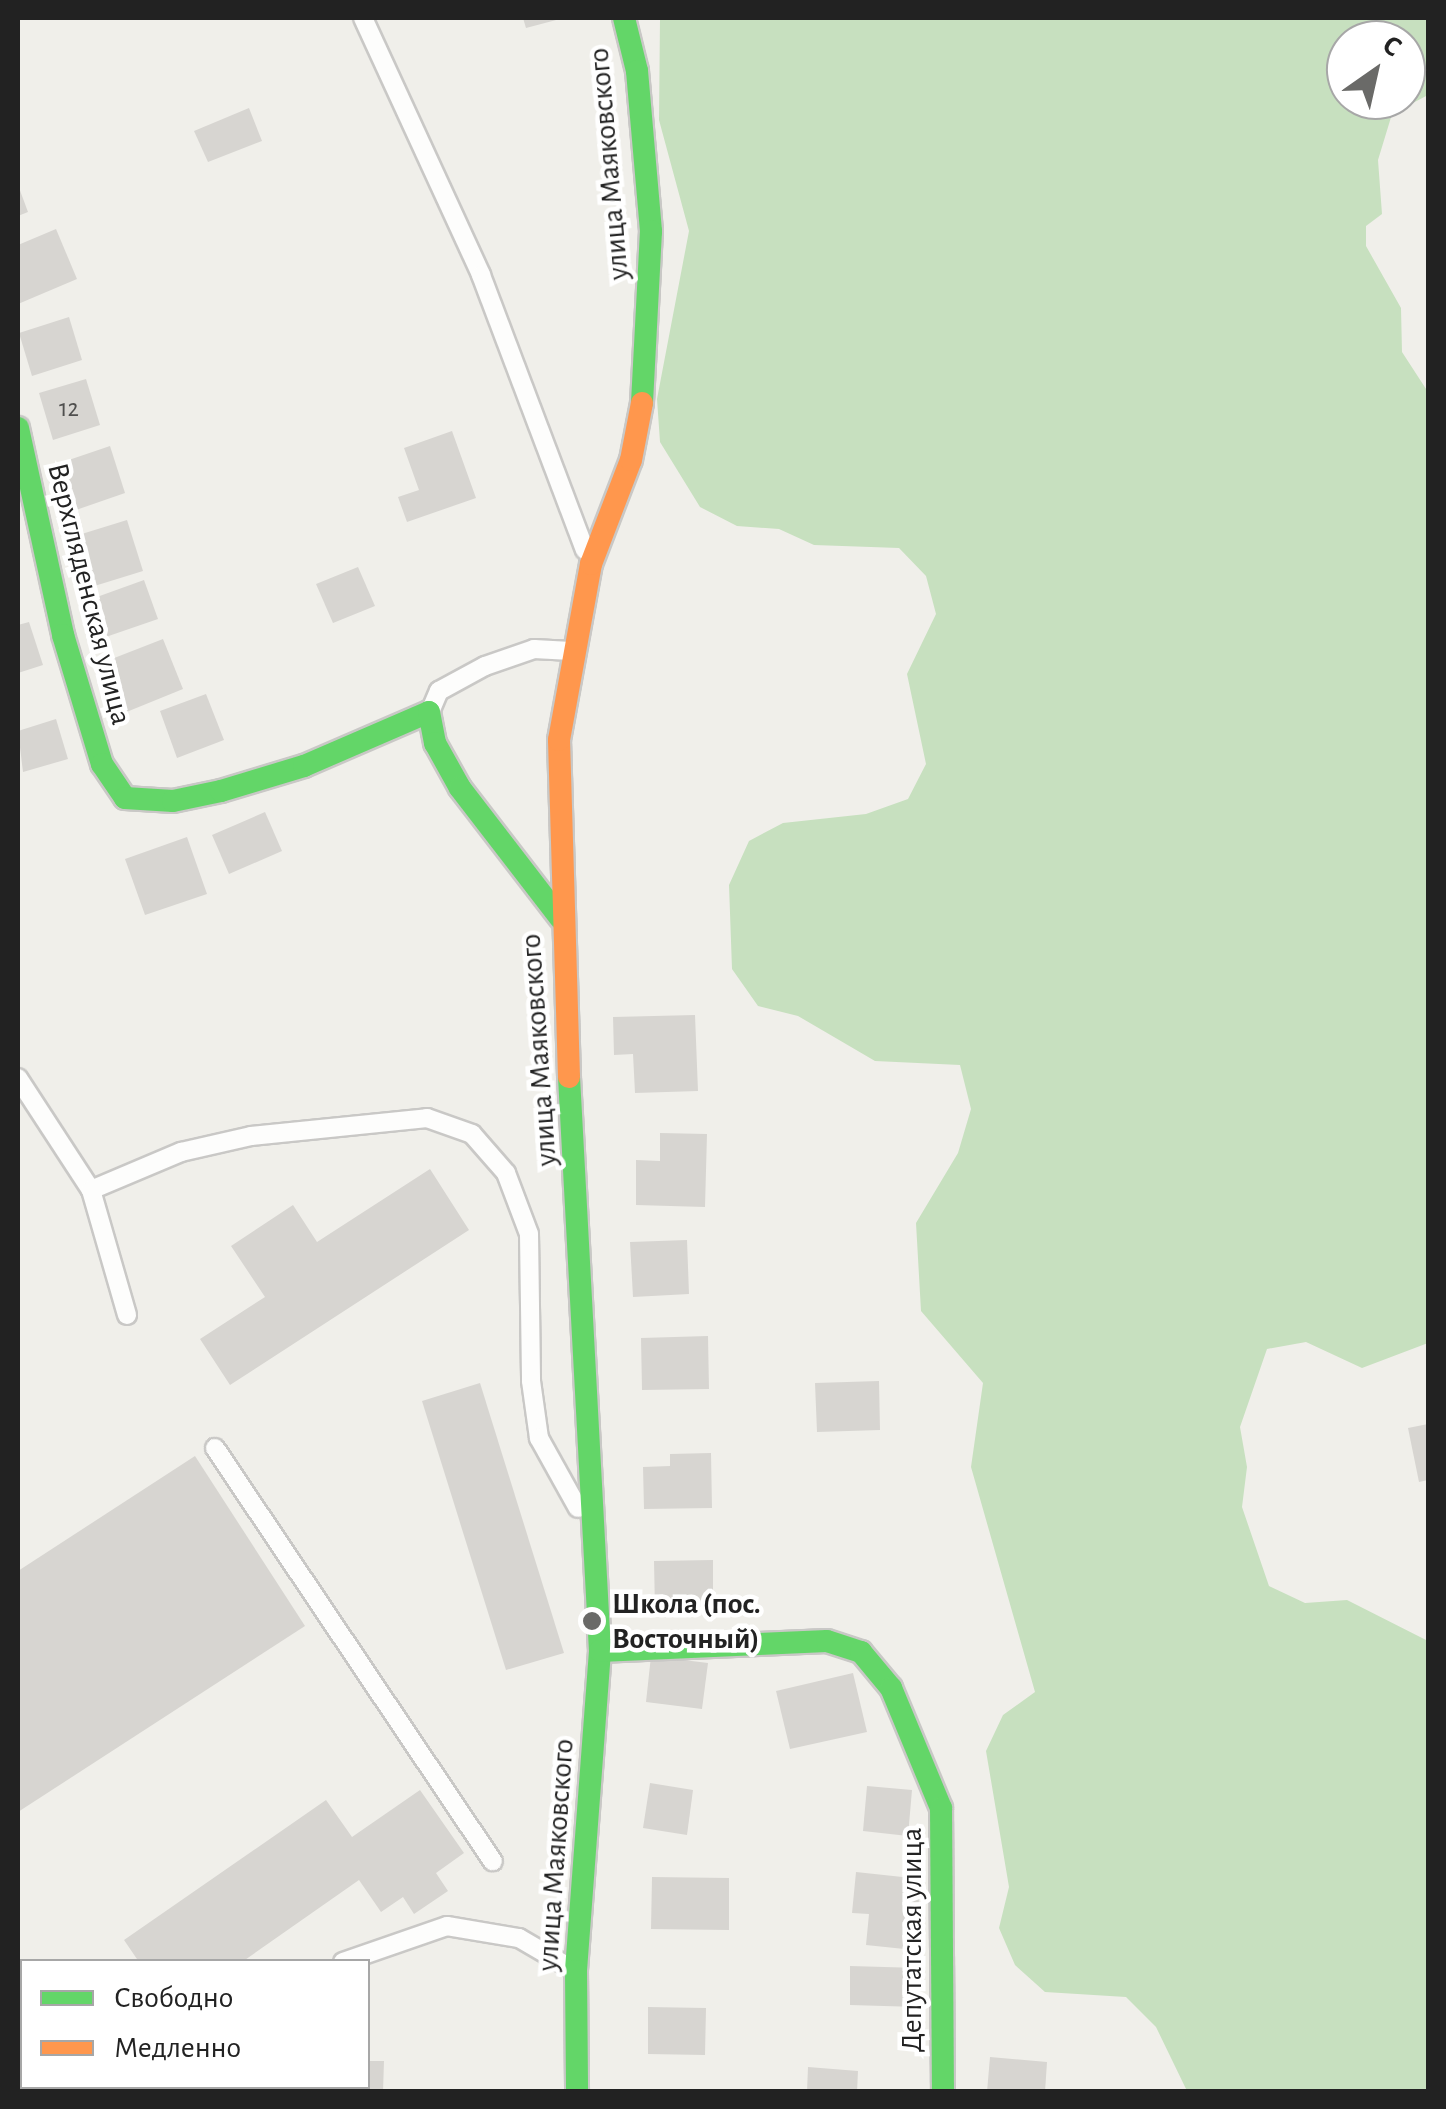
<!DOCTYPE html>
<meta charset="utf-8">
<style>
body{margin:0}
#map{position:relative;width:1446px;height:2109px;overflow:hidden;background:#f0efea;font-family:"Alegreya Sans",sans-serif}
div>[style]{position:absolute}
.forest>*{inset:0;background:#c7e0bf}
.building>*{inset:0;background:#d7d5d1}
.roads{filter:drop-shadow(2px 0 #c9c8c6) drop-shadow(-2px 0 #c9c8c6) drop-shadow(0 2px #c9c8c6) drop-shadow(0 -2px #c9c8c6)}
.lane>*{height:18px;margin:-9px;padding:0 9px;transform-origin:9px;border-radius:9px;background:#fdfdfc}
.fast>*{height:22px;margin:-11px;padding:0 11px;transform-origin:11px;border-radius:11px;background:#63d668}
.slow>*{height:22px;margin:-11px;padding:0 11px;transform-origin:11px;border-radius:11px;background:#ff974d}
.dots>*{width:28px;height:28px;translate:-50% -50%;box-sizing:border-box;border:5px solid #fff;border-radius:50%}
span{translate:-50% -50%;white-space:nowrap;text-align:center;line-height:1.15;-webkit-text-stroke:9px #fff;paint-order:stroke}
.number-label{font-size:25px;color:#4f4f4e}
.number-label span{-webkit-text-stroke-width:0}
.street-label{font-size:30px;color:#222}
.poi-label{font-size:30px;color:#222;font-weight:700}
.left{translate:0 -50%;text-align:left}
.frame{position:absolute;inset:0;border:20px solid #222;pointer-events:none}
.legend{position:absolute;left:20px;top:1959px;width:350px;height:130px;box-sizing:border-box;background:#fff;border:2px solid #a7a7a7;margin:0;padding:12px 18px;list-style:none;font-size:30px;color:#222}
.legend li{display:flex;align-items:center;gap:20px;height:50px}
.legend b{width:50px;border:2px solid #a7a7a7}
.north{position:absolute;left:1326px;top:20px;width:100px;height:100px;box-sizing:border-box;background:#fff;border:2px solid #a7a7a7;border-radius:50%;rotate:34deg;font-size:28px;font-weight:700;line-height:40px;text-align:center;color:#222}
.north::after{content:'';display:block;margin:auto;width:35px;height:45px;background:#6a6a68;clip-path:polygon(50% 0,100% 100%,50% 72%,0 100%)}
</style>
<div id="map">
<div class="forest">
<i style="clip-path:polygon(evenodd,660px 18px,1428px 18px,1428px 95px,1392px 114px,1378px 160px,1382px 214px,1366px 226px,1366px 246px,1401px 308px,1402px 352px,1428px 392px,1428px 1343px,1362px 1368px,1306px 1342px,1267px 1349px,1240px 1427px,1247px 1467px,1242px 1507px,1269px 1586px,1305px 1603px,1347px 1600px,1428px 1641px,1428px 2091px,1187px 2091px,1156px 2027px,1126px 1997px,1045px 1992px,1015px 1965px,999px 1928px,1009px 1887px,986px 1751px,1003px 1715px,1035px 1692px,971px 1467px,983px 1383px,921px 1311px,916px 1223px,958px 1153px,971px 1109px,960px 1065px,875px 1061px,798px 1016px,758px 1006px,732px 969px,729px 885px,749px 841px,783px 823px,866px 814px,908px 799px,926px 764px,907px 674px,936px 614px,926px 576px,899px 548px,814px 545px,779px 529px,737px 526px,700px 507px,660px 442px,657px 399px,689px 231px,659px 120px,660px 18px,1346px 40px,1406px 40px,1406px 100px,1346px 100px,1346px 40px)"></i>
</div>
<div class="building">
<i style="clip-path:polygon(523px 18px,560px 18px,560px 19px,526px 28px)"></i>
<i style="clip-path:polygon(249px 108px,262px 141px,208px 162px,194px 131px)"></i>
<i style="clip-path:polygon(18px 185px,28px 212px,18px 216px)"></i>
<i style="clip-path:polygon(56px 229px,77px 279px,18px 304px,18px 245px)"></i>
<i style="clip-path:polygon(69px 317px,82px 360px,32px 376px,19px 333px)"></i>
<i style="clip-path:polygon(86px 379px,100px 425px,53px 440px,39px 393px)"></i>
<i style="clip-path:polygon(452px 431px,476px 498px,407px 522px,398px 497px,419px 490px,404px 448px)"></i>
<i style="clip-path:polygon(110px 446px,125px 493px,76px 510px,60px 463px)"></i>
<i style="clip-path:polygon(127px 520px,143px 571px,88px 588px,72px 537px)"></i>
<i style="clip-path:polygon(358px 567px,375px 606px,333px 623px,316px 584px)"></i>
<i style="clip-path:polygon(144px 580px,158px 619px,97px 640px,83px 602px)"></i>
<i style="clip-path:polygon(29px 622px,43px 665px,18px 673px,18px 625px)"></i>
<i style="clip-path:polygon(163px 639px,183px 689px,124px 713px,104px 662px)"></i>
<i style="clip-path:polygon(206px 694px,224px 740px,177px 758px,160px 711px)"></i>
<i style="clip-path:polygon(56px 719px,68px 759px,23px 772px,18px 731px)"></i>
<i style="clip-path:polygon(265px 812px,282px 851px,229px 874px,212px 835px)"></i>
<i style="clip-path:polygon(187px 837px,207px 894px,145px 915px,125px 859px)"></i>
<i style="clip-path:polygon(695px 1015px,698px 1091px,635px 1093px,633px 1054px,614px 1055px,613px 1017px)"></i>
<i style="clip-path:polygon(660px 1133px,707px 1134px,705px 1207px,636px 1205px,636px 1160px,660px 1161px)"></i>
<i style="clip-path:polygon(430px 1169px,469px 1230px,230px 1385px,200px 1339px,265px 1297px,231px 1246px,293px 1205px,317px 1242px)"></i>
<i style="clip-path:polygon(687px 1240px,689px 1294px,633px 1297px,630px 1242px)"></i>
<i style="clip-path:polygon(708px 1336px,709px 1389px,642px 1390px,641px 1338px)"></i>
<i style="clip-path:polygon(879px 1381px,880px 1430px,817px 1432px,815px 1383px)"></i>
<i style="clip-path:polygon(480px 1383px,564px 1653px,506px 1670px,422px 1401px)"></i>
<i style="clip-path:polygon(1428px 1424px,1428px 1480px,1419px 1482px,1408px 1428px)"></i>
<i style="clip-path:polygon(711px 1453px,712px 1508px,644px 1509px,643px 1467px,670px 1466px,670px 1454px)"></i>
<i style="clip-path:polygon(195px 1456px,305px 1626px,18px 1812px,18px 1571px)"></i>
<i style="clip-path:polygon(713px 1560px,713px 1610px,655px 1610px,654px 1561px)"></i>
<i style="clip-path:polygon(651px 1656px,708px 1663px,702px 1709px,646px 1702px)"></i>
<i style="clip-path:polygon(853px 1673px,867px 1732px,790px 1749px,776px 1691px)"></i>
<i style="clip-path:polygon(650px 1783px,693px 1790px,687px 1835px,643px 1828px)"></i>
<i style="clip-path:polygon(867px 1786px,912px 1790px,908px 1836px,863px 1831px)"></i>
<i style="clip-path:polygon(420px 1790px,464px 1853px,436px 1873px,448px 1891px,414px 1914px,403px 1897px,381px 1912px,359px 1880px,242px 1962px,139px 1962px,124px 1940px,326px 1800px,352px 1837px)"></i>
<i style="clip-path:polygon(856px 1872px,921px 1879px,914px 1950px,866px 1945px,869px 1914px,852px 1913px)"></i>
<i style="clip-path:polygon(652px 1877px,729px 1878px,729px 1930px,651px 1929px)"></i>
<i style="clip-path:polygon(850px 1966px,919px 1968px,918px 2007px,850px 2005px)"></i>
<i style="clip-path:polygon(648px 2007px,706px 2008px,705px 2055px,648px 2054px)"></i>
<i style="clip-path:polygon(990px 2057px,1047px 2062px,1045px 2092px,987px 2092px)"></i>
<i style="clip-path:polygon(368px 2061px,384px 2061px,383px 2092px,307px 2092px,368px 2086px)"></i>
<i style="clip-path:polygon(808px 2067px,858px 2071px,857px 2092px,807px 2092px)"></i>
</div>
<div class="roads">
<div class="lane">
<i style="left:363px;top:18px;width:283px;rotate:65.3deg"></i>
<i style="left:481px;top:275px;width:294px;rotate:69.3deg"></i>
<i style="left:430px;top:712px;width:23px;rotate:-67deg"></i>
<i style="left:439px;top:691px;width:52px;rotate:-28.5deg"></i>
<i style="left:485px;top:666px;width:52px;rotate:-19.1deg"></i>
<i style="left:534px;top:649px;width:37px;rotate:3deg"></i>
<i style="left:18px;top:1078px;width:134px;rotate:56.9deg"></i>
<i style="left:91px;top:1190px;width:130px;rotate:73.9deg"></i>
<i style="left:91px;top:1190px;width:98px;rotate:-22.9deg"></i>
<i style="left:181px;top:1152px;width:72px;rotate:-12.9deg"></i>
<i style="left:251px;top:1136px;width:177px;rotate:-5.8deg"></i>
<i style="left:427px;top:1118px;width:48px;rotate:19.6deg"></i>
<i style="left:472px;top:1134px;width:52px;rotate:48.9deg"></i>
<i style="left:506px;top:1173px;width:65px;rotate:69.3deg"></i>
<i style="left:529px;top:1234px;width:147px;rotate:89.2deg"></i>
<i style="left:531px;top:1381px;width:58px;rotate:82deg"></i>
<i style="left:539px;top:1438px;width:80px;rotate:60.9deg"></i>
<i style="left:215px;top:1448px;width:498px;rotate:56.1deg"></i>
<i style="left:343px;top:1962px;width:110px;rotate:-19.1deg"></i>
<i style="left:447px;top:1926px;width:73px;rotate:9.5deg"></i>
<i style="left:519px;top:1938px;width:61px;rotate:30.3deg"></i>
</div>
<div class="fast">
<i style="left:624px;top:18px;width:55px;rotate:76.2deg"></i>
<i style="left:637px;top:71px;width:161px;rotate:85deg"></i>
<i style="left:651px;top:231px;width:172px;rotate:93deg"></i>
<i style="left:18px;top:428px;width:212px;rotate:77.7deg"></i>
<i style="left:63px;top:635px;width:135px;rotate:73.2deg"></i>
<i style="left:102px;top:764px;width:41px;rotate:55.9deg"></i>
<i style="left:125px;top:798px;width:48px;rotate:3.6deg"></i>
<i style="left:173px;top:801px;width:49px;rotate:-11.8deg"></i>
<i style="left:221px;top:791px;width:87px;rotate:-16.8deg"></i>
<i style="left:304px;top:766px;width:136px;rotate:-23.4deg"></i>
<i style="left:429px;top:712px;width:32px;rotate:79deg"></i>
<i style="left:435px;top:743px;width:51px;rotate:60.9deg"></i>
<i style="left:460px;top:788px;width:164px;rotate:52.4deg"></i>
<i style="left:569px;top:1077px;width:575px;rotate:86.91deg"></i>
<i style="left:600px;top:1651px;width:321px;rotate:94.3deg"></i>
<i style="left:576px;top:1971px;width:121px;rotate:89.5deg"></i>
<i style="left:600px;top:1651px;width:227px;rotate:-2.5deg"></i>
<i style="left:827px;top:1641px;width:36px;rotate:18deg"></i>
<i style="left:861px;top:1652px;width:47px;rotate:50.2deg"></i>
<i style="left:891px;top:1688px;width:130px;rotate:67.4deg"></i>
<i style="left:941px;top:1808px;width:284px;rotate:89.6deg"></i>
</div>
<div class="slow">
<i style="left:569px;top:1077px;width:337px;rotate:-91.7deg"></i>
<i style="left:559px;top:740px;width:179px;rotate:-79.7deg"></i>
<i style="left:591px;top:564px;width:111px;rotate:-69deg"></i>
<i style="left:631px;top:460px;width:58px;rotate:-79.1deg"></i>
</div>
</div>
<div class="dots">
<i style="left:592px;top:1621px;background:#6a6a68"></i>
</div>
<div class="number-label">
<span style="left:69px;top:409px">12</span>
</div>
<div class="street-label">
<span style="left:609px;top:164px;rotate:-95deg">улица Маяковского</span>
<span style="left:89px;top:594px;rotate:76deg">Верхгляденская улица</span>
<span style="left:539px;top:1050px;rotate:-94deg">улица Маяковского</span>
<span style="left:556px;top:1855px;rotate:-86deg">улица Маяковского</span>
<span style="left:912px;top:1940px;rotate:-90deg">Депутатская улица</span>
</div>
<div class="poi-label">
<span class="left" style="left:612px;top:1621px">Школа (пос.<br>Восточный)</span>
</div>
<div class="frame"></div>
<ul class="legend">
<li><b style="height:12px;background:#63d668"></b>Свободно</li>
<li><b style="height:12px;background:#ff974d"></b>Медленно</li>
</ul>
<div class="north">С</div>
</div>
